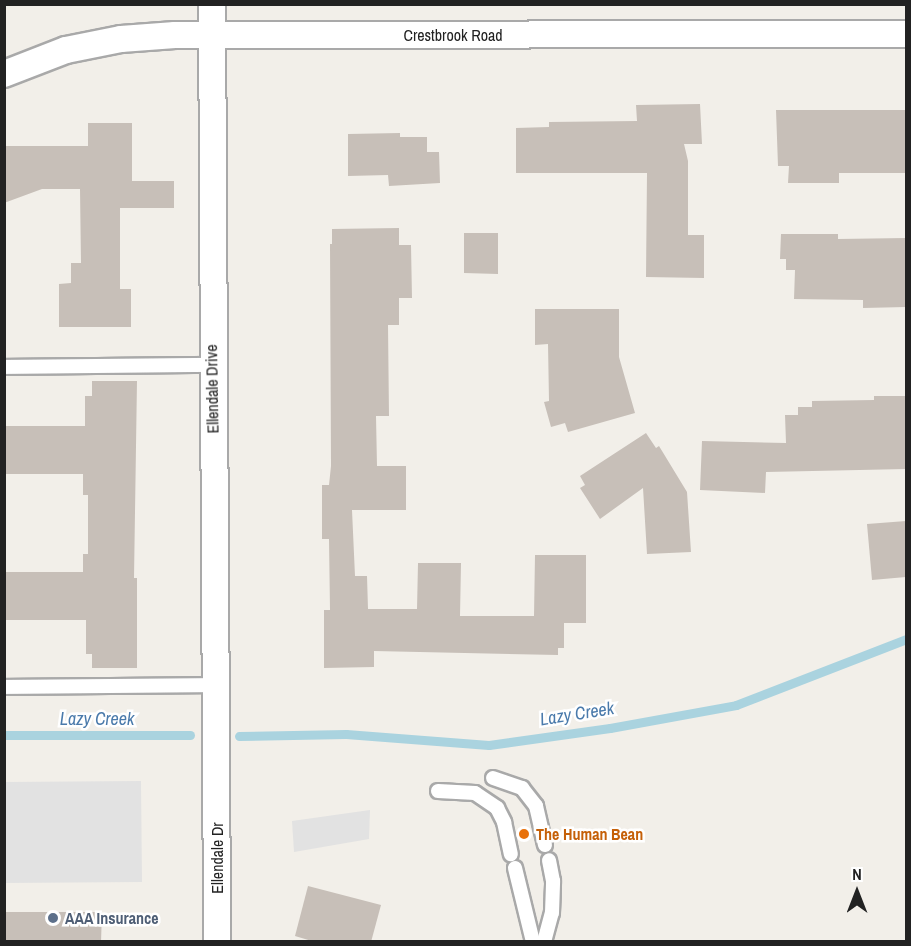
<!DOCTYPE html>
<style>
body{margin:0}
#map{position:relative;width:911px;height:946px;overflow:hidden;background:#f2efe9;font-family:"Archivo Narrow",sans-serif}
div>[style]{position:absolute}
.parking>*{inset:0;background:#e2e2e2}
.stream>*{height:9px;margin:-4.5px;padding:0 4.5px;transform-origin:4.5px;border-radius:4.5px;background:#aad3df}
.building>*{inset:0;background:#c7bfb8}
.roads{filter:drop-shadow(2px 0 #a9a9a9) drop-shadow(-2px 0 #a9a9a9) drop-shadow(0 2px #a9a9a9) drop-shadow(0 -2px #a9a9a9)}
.lane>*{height:14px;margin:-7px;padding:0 7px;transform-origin:7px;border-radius:7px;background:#fff}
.street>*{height:26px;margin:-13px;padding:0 13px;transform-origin:13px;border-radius:13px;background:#fff}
.dots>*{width:16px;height:16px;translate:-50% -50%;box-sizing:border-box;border:3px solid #fff;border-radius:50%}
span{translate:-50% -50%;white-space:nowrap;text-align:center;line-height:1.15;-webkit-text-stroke:5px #fff;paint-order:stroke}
.street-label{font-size:16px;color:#222}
.food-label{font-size:16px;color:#c56008;font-weight:700}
.left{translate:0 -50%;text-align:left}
.service-label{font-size:16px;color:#4e5e75;font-weight:700}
.water-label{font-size:18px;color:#4a7aab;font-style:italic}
.frame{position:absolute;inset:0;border:6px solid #222;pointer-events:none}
.north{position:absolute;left:827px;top:862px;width:60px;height:60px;-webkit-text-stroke:4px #fff;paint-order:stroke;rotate:0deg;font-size:16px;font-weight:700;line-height:24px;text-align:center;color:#222}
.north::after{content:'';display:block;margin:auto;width:21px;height:27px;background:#222;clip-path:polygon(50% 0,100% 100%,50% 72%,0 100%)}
</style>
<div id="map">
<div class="parking">
<i style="clip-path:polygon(141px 781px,142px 882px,5px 883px,5px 782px)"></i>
<i style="clip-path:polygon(370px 810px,369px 839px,294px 852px,292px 821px)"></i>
</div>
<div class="stream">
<i style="left:4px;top:735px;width:186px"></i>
<i style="left:239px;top:736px;width:107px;rotate:-1.1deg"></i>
<i style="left:346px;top:734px;width:143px;rotate:4.4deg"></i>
<i style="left:489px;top:745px;width:122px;rotate:-8deg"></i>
<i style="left:610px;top:728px;width:128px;rotate:-10.3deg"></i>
<i style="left:736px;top:705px;width:182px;rotate:-21.2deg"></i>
</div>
<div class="building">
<i style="clip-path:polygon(700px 104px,702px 144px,684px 144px,688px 161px,688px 235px,704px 235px,704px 278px,646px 277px,647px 173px,516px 173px,516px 128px,549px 127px,549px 122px,637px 121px,636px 105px)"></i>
<i style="clip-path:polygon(776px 110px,906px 110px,906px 173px,839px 173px,839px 183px,788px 183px,789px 166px,778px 166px)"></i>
<i style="clip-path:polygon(88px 123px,132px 123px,132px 181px,174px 181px,174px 208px,120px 208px,120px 289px,131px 289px,131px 327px,59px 327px,59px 284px,71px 283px,71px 263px,81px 263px,80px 189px,42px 189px,4px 203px,4px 146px,88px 146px)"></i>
<i style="clip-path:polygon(400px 133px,400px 137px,427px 137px,427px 152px,439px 152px,440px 183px,389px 186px,388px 175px,348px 176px,348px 134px)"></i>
<i style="clip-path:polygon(399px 228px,399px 245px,411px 245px,412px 298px,399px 298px,399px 325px,388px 325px,389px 416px,376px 416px,377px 466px,406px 466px,406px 510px,352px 510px,355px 576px,367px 576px,368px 609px,417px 609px,418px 563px,461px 563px,460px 616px,534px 616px,535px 555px,586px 555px,586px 623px,564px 623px,564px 648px,558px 648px,558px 655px,374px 651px,374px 667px,324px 668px,324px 610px,330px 610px,329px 539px,322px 539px,322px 485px,329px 485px,331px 466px,330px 244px,332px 244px,332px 229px)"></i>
<i style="clip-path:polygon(464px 233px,498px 233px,498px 274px,464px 273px)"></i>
<i style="clip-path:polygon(781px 234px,838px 234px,838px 239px,906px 238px,906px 307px,863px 308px,863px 300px,794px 299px,795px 270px,786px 270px,786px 259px,780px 259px)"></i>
<i style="clip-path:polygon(535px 309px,619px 309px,619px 357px,635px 413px,568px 432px,565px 423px,551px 427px,544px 402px,549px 401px,548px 344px,535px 345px)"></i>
<i style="clip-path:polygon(92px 381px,137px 381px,134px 578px,137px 578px,137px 668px,92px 668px,92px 654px,86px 654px,86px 620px,4px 620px,4px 572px,83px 572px,83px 554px,88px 554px,88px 495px,83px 495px,83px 474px,4px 474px,4px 426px,85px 426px,85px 396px,92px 396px)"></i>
<i style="clip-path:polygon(874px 396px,906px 396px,906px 469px,766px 472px,765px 493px,700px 490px,702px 441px,786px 443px,785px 415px,798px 415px,798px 407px,812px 407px,812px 401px,874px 400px)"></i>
<i style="clip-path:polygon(646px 433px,656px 448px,659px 446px,687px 492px,691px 552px,647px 554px,643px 488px,600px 519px,580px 488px,585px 485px,580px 476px)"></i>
<i style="clip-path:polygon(906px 521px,906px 577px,872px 580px,867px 524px)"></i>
<i style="clip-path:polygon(308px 886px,381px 905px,371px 942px,315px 942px,295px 936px)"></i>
<i style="clip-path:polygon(4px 912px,102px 912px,101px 942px,4px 942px)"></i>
</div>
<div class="roads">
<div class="lane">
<i style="left:4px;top:367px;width:208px;rotate:-0.6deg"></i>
<i style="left:4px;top:687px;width:212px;rotate:-0.5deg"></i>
<i style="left:493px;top:778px;width:31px;rotate:19deg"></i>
<i style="left:522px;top:788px;width:23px;rotate:52deg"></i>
<i style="left:536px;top:806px;width:40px;rotate:77deg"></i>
<i style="left:438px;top:791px;width:37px;rotate:3deg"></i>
<i style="left:475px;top:793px;width:27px;rotate:34deg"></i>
<i style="left:497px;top:808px;width:16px;rotate:63deg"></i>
<i style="left:504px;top:822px;width:33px;rotate:78deg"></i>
<i style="left:515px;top:868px;width:76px;rotate:76.3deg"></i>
<i style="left:544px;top:942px;width:30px;rotate:-75deg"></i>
<i style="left:552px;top:913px;width:32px;rotate:-88deg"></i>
<i style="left:553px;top:881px;width:21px;rotate:-101deg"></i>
</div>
<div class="street">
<i style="left:212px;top:4px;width:938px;rotate:89.69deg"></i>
<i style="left:4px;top:74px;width:66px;rotate:-21.2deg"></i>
<i style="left:66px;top:50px;width:56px;rotate:-11.3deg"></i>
<i style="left:121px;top:39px;width:54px;rotate:-4.2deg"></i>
<i style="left:175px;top:35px;width:731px;rotate:-0.08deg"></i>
</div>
</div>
<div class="dots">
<i style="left:524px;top:834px;background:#e8710a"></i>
<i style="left:53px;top:918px;background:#5c6f8a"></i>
</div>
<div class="street-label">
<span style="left:453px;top:35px">Crestbrook Road</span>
<span style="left:212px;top:389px;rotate:-91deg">Ellendale Drive</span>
<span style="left:217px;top:858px;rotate:-90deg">Ellendale Dr</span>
</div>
<div class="food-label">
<span class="left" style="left:536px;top:834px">The Human Bean</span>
</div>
<div class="service-label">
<span class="left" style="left:65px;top:918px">AAA Insurance</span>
</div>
<div class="water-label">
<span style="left:577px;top:714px;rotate:-9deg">Lazy Creek</span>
<span style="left:97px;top:719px">Lazy Creek</span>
</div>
<div class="frame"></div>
<div class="north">N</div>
</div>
